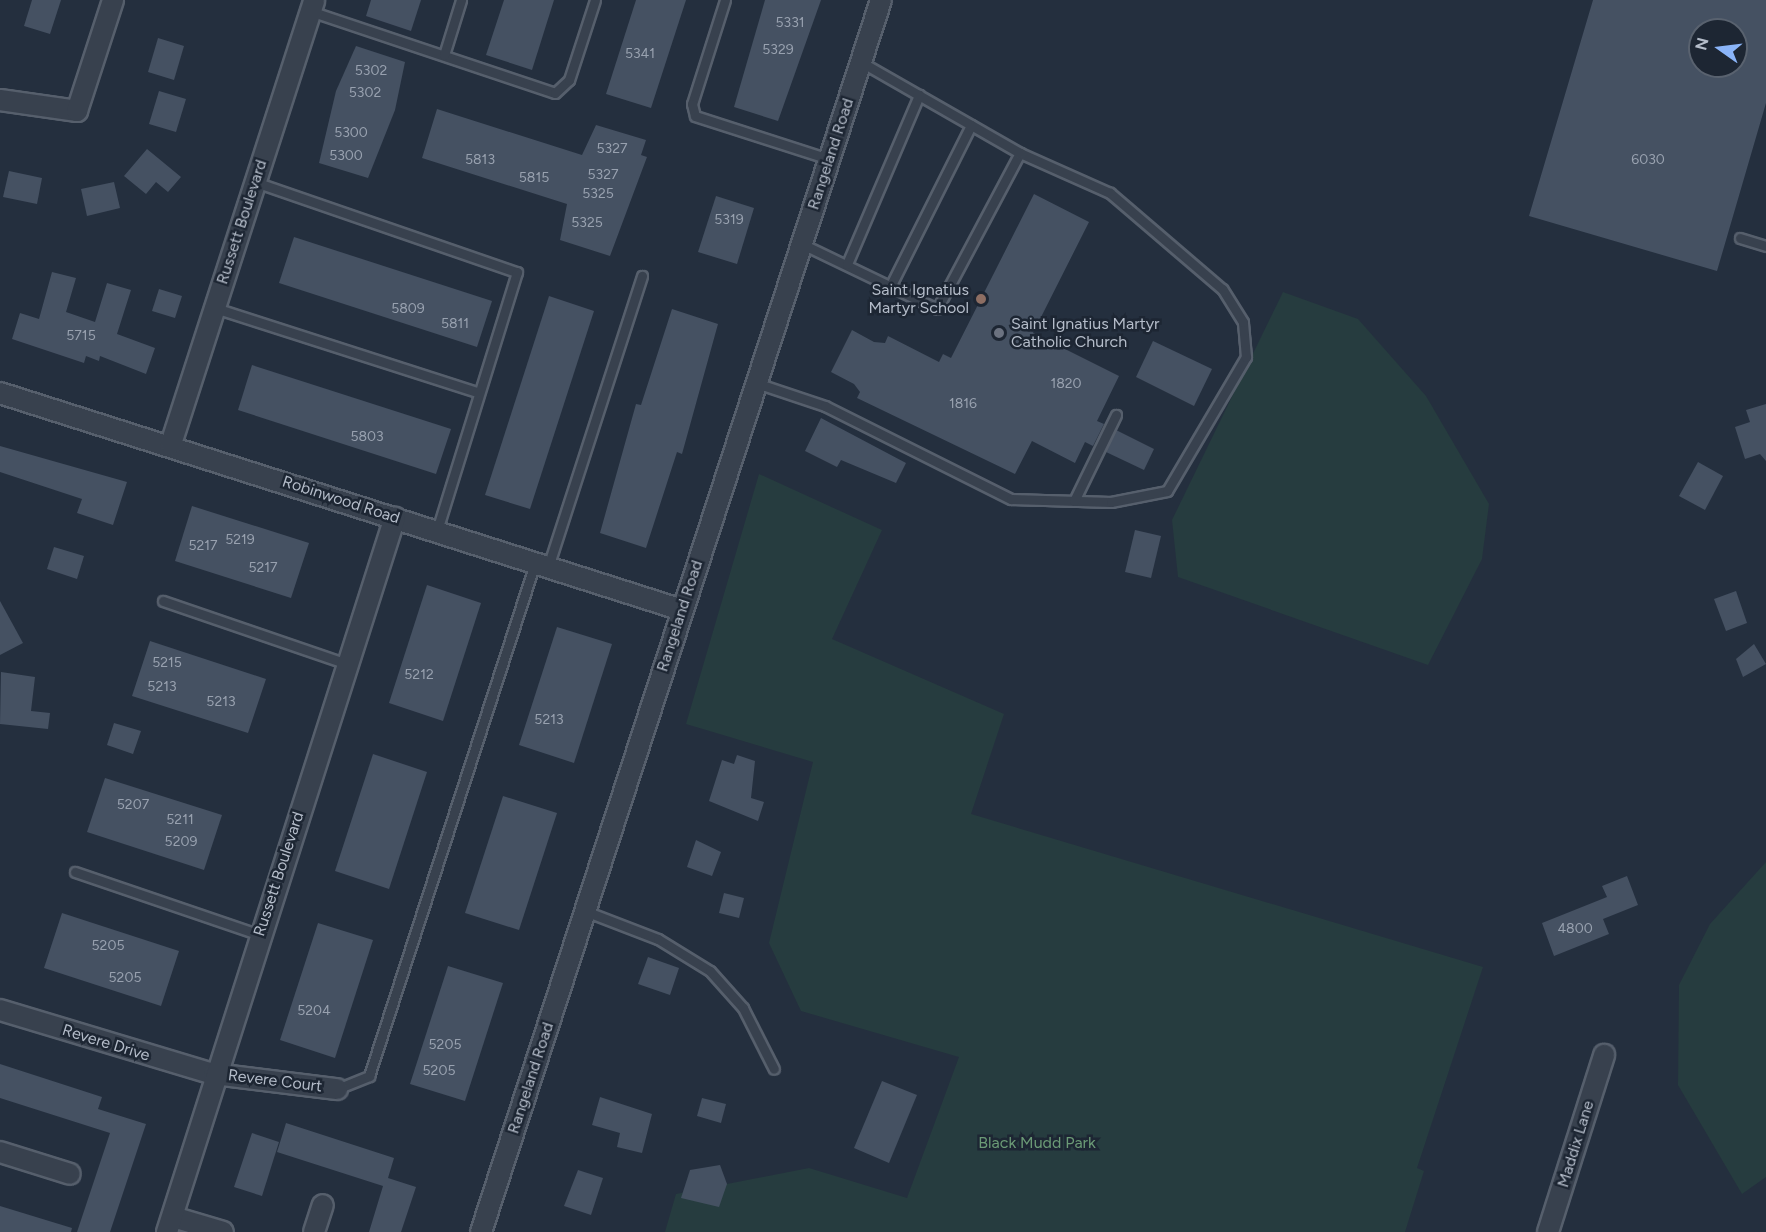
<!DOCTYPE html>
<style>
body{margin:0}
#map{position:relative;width:1766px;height:1232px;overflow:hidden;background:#242f3e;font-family:Figtree,sans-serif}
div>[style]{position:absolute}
.green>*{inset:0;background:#263c3f}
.building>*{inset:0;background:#455162}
.roads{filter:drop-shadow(2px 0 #565f6c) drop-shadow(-2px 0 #565f6c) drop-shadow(0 2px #565f6c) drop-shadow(0 -2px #565f6c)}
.service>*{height:9px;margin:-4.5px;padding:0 4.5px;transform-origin:4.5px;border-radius:4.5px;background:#38414e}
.minor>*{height:20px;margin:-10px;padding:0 10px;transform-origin:10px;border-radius:10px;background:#38414e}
.dots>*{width:16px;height:16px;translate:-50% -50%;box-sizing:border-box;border:3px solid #1d2633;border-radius:50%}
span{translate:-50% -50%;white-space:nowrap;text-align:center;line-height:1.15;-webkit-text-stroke:5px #1d2633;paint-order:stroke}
.number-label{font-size:14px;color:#98a1af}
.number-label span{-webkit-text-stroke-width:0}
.street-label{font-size:16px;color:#b4bcc9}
.poi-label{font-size:16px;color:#b4bcc9}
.right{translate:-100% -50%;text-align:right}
.left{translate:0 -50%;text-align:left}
.park-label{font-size:16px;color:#6b9a76}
.north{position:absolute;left:1688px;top:18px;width:60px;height:60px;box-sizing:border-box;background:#1d2633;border:2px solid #59626f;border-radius:50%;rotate:284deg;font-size:16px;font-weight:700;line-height:24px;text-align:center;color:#b4bcc9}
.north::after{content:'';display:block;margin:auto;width:21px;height:27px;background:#8ab4f8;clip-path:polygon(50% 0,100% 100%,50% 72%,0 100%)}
</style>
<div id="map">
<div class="green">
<i style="clip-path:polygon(1283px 292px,1358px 319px,1426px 396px,1489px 504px,1482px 559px,1428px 665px,1178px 577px,1172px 520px)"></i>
<i style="clip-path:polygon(759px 474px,882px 530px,832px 639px,1004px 714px,971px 814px,1483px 967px,1417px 1168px,1424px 1171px,1405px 1232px,665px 1232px,676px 1194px,809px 1168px,907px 1198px,959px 1057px,801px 1011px,769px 943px,813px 762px,686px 724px)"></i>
<i style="clip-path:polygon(1766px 862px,1766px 1177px,1742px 1194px,1678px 1085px,1679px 985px,1710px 924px)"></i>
</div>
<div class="building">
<i style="clip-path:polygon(32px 0,61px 0,50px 34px,24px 26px)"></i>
<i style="clip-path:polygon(371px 0,421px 0,411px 31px,366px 16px)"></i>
<i style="clip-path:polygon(504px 0,554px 0,532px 70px,486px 55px)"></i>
<i style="clip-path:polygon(636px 0,686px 0,651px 108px,606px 94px)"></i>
<i style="clip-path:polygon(765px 0,821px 0,778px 121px,734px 107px)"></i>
<i style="clip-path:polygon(evenodd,1593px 0,1766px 0,1766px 103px,1717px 271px,1529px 216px,1593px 0,1700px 30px,1736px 30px,1736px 66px,1700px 66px,1700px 30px)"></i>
<i style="clip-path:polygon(158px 38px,184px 46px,174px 80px,148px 72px)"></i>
<i style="clip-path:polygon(356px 46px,405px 62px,395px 110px,368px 178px,319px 163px,336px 91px)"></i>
<i style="clip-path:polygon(159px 91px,186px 99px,176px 132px,149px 124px)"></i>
<i style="clip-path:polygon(437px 109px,582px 155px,596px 125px,646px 140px,641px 155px,647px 157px,610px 256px,560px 240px,567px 204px,422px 158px)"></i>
<i style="clip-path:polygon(147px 149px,181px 177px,168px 192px,156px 182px,146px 194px,124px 176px)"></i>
<i style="clip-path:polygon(9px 171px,42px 178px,37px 204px,3px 197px)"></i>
<i style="clip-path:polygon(114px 182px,120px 208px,87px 216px,81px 189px)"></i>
<i style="clip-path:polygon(1034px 194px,1089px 222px,1033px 333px,1119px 376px,1097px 421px,1104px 424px,1093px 446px,1085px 442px,1075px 463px,1032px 441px,1015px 474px,857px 398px,860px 392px,854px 384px,831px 372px,852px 330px,874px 342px,885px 343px,888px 336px,939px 362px,943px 354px,951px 358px)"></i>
<i style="clip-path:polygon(716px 196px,754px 208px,737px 264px,698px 252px)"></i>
<i style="clip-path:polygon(294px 237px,492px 301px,477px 347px,279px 283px)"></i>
<i style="clip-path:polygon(52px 272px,76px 278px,66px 312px,95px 322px,107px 283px,131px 290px,117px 334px,155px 348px,146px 374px,100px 356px,99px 361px,86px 356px,84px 363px,12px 339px,20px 313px,39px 319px)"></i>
<i style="clip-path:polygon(159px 289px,182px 296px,175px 318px,152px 311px)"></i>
<i style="clip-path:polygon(549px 296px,594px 311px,530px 509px,485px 495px)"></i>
<i style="clip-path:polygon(672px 309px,718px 324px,682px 454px,677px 452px,646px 548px,600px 533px,636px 404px,641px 405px)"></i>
<i style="clip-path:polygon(1153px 341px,1212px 369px,1194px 406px,1136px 377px)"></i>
<i style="clip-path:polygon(252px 365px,451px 429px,436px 474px,238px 410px)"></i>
<i style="clip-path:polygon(1766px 404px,1766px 461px,1760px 454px,1745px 459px,1735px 427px,1750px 422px,1746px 410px)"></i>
<i style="clip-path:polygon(821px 418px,906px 463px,896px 483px,841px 460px,837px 467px,805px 451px)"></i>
<i style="clip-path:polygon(1116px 430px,1154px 449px,1144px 470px,1106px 452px)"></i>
<i style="clip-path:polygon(0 446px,127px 482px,113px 525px,77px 513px,82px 499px,0 472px)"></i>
<i style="clip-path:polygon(1698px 462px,1723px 476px,1705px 510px,1679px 496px)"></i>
<i style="clip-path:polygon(192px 506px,309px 543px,291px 598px,175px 561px)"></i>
<i style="clip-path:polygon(1135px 530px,1161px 536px,1151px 578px,1125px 572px)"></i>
<i style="clip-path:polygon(54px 547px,84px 556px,77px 579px,47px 569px)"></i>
<i style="clip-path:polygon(427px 585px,481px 603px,443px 721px,389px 703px)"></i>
<i style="clip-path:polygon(1736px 591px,1747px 623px,1726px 631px,1714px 599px)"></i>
<i style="clip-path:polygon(0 601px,23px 643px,0 655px)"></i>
<i style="clip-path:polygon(557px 627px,612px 644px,574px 763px,519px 745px)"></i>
<i style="clip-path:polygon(150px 641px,266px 679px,248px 733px,132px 696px)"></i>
<i style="clip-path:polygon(1754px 644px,1766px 664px,1743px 677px,1736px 659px)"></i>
<i style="clip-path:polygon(1px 672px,35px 677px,31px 711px,50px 713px,48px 729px,0 724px)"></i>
<i style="clip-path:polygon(114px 723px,141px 731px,133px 754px,107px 745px)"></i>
<i style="clip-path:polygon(373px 754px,427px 772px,389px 889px,335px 871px)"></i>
<i style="clip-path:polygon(737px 755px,755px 761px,751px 798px,764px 802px,758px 821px,709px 801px,722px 760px,734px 764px)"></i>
<i style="clip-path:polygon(105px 778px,222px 815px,204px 870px,87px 832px)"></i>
<i style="clip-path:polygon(503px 796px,557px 813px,519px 930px,465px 913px)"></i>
<i style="clip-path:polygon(696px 840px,721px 852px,712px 876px,687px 867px)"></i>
<i style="clip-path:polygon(1627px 876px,1638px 905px,1603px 919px,1609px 934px,1554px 956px,1542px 923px,1607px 897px,1602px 886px)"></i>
<i style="clip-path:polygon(724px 893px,744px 898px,739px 918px,719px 913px)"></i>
<i style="clip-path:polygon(62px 913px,179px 951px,161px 1006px,44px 968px)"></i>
<i style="clip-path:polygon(318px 923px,373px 940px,335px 1058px,280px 1040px)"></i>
<i style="clip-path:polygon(648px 957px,679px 968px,670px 995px,638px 984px)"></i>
<i style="clip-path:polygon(448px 966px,503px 983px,465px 1101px,410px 1084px)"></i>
<i style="clip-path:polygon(0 1064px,102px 1097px,98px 1109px,146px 1124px,110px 1232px,77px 1232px,110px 1133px,0 1098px)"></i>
<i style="clip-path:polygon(882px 1081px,917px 1095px,889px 1163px,854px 1148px)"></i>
<i style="clip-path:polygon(600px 1097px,652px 1114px,642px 1153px,617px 1147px,620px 1133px,592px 1125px)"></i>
<i style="clip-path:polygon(702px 1098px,726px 1104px,721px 1123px,697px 1116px)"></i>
<i style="clip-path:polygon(286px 1123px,394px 1158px,388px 1178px,416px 1187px,401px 1232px,369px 1232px,383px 1186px,277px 1152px)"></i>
<i style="clip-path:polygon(252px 1133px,279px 1142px,262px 1196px,234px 1187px)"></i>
<i style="clip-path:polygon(720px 1165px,727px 1184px,719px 1207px,681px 1198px,690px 1170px)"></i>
<i style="clip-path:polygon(578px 1170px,603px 1178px,591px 1215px,564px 1206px)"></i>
<i style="clip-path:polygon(0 1206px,72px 1228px,71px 1232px,0 1232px)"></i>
</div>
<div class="roads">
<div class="service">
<i style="left:725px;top:0;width:109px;rotate:107.6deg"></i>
<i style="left:692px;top:104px;width:12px;rotate:76deg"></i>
<i style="left:695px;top:116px;width:141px;rotate:17.8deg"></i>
<i style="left:310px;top:11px;width:258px;rotate:18.5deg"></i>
<i style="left:555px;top:93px;width:19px;rotate:-43deg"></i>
<i style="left:569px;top:80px;width:84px;rotate:-72deg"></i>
<i style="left:444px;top:55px;width:58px;rotate:-72.8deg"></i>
<i style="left:255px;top:182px;width:277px;rotate:19deg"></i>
<i style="left:517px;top:272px;width:271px;rotate:107.2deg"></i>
<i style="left:1740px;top:238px;width:27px;rotate:17deg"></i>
<i style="left:802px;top:244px;width:150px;rotate:25.7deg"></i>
<i style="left:937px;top:309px;width:177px;rotate:-62deg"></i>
<i style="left:847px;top:264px;width:184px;rotate:-66.9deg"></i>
<i style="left:891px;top:285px;width:179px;rotate:-63.4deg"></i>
<i style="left:215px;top:308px;width:277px;rotate:17.8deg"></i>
<i style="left:756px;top:383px;width:73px;rotate:18.4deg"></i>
<i style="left:825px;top:406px;width:208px;rotate:26.6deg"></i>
<i style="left:1011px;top:499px;width:100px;rotate:1.7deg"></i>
<i style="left:1111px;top:502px;width:57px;rotate:-11.1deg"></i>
<i style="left:1167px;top:491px;width:156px;rotate:-59.5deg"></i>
<i style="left:1246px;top:357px;width:35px;rotate:-95deg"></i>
<i style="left:1243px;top:322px;width:39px;rotate:-122deg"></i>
<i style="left:1222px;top:289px;width:148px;rotate:-139.4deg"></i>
<i style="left:1110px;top:193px;width:98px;rotate:-156deg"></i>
<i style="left:1020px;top:153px;width:183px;rotate:-150.2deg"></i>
<i style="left:1074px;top:501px;width:96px;rotate:-64deg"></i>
<i style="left:548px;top:567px;width:306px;rotate:-72.1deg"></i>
<i style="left:163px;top:601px;width:194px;rotate:18.9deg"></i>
<i style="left:75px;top:872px;width:195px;rotate:18.8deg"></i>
<i style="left:585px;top:911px;width:78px;rotate:21deg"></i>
<i style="left:658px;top:939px;width:61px;rotate:31.6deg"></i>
<i style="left:710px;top:971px;width:50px;rotate:48.3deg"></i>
<i style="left:743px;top:1008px;width:68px;rotate:63.1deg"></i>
<i style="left:337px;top:1089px;width:35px;rotate:-22deg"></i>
<i style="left:369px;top:1076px;width:539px;rotate:-72.07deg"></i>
</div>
<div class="minor">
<i style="left:0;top:100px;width:78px;rotate:8.1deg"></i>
<i style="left:77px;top:111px;width:117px;rotate:-72deg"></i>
<i style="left:0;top:393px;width:716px;rotate:17.65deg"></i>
<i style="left:171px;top:444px;width:466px;rotate:-72.1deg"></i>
<i style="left:0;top:1010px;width:223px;rotate:16.7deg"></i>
<i style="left:214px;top:1074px;width:124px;rotate:7deg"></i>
<i style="left:0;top:1152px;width:73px;rotate:17.4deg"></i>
<i style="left:173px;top:1217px;width:52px;rotate:16.7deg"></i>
<i style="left:167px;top:1232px;width:750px;rotate:-72.31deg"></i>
<i style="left:314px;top:1232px;width:28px;rotate:-72deg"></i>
<i style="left:481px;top:1232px;width:1295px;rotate:-72.01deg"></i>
<i style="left:1548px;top:1232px;width:186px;rotate:-72.4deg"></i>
</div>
</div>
<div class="dots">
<i style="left:981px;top:299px;background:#8d6e63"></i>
<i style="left:999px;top:333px;background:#6b7280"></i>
</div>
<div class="number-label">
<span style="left:790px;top:23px">5331</span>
<span style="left:778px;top:50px">5329</span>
<span style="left:640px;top:54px">5341</span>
<span style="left:371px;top:71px">5302</span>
<span style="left:365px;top:93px">5302</span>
<span style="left:351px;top:133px">5300</span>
<span style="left:612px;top:149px">5327</span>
<span style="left:346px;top:156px">5300</span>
<span style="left:480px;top:160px">5813</span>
<span style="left:1648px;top:160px">6030</span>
<span style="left:603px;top:175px">5327</span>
<span style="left:534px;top:178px">5815</span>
<span style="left:598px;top:194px">5325</span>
<span style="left:729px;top:220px">5319</span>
<span style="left:587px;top:223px">5325</span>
<span style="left:408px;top:309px">5809</span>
<span style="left:455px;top:324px">5811</span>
<span style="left:81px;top:336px">5715</span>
<span style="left:1066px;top:384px">1820</span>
<span style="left:963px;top:404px">1816</span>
<span style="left:367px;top:437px">5803</span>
<span style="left:240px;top:540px">5219</span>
<span style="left:203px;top:546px">5217</span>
<span style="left:263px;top:568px">5217</span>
<span style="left:167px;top:663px">5215</span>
<span style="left:419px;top:675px">5212</span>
<span style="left:162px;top:687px">5213</span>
<span style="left:221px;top:702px">5213</span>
<span style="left:549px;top:720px">5213</span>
<span style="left:133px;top:805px">5207</span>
<span style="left:180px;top:820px">5211</span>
<span style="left:181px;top:842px">5209</span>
<span style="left:1575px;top:929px">4800</span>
<span style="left:108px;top:946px">5205</span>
<span style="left:125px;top:978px">5205</span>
<span style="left:314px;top:1011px">5204</span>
<span style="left:445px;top:1045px">5205</span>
<span style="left:439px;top:1071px">5205</span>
</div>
<div class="street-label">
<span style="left:831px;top:154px;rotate:-72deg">Rangeland Road</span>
<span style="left:242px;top:222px;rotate:-72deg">Russett Boulevard</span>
<span style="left:341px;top:500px;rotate:18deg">Robinwood Road</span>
<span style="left:680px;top:616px;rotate:-72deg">Rangeland Road</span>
<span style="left:279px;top:874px;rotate:-72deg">Russett Boulevard</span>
<span style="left:106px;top:1043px;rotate:17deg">Revere Drive</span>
<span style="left:531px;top:1078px;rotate:-72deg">Rangeland Road</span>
<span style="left:275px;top:1081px;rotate:7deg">Revere Court</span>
<span style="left:1576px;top:1144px;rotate:-73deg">Maddix Lane</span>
</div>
<div class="poi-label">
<span class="right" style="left:969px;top:299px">Saint Ignatius<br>Martyr School</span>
<span class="left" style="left:1011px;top:333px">Saint Ignatius Martyr<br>Catholic Church</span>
</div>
<div class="park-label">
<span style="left:1037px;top:1143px">Black Mudd Park</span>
</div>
<div class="north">N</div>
</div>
